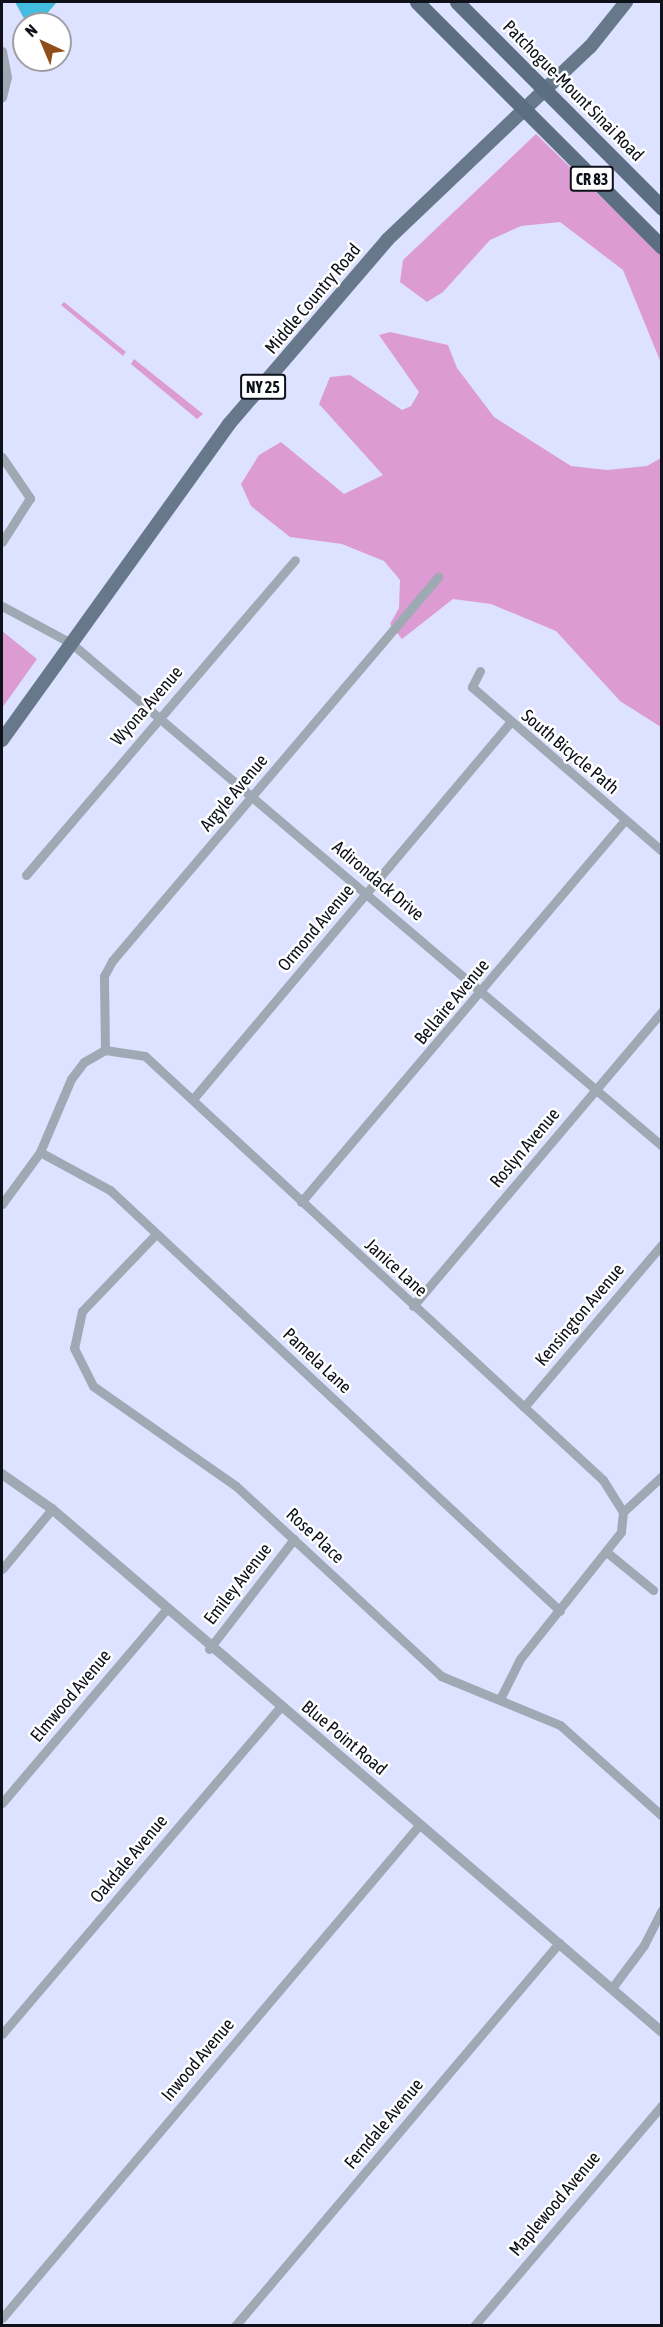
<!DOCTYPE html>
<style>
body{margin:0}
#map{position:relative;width:663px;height:2327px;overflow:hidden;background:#dce2ff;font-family:"Asap Condensed",sans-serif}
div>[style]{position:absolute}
.green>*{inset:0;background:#dd9bd4}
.water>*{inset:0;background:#42bde0}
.minor>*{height:9px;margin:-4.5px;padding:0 4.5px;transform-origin:4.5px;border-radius:4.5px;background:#9fa9b3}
.tertiary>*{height:10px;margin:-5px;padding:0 5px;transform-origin:5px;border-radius:5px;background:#9fa9b3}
.primary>*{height:14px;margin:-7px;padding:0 7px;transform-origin:7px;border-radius:7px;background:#67788a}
.trunk>*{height:15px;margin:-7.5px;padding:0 7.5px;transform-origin:7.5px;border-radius:7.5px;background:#5c6f82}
span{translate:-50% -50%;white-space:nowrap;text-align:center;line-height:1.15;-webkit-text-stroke:5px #fff;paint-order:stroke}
.shield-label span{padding:2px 4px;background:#fff;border:2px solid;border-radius:4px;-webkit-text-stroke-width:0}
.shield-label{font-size:16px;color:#0e101a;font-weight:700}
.street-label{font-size:18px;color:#0e101a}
.frame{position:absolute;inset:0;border:3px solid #0e101a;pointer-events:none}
.north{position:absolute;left:12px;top:12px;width:60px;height:60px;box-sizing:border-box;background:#fff;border:2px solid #9f9fa3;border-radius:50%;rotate:316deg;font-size:16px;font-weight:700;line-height:24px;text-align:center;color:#0e101a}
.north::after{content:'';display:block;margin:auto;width:21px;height:27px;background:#8f4e1a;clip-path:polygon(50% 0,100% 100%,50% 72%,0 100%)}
</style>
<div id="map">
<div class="green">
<i style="clip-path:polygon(536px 134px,661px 255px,661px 363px,623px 270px,560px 222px,521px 226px,490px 240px,443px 292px,427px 302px,400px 282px,403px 260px)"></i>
<i style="clip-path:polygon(64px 302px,126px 352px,123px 356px,61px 305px)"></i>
<i style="clip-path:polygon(390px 332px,448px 345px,457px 368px,494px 417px,571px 466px,607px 470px,647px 466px,661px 458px,661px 727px,620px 701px,556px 631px,491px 604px,453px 599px,402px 639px,390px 624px,399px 608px,400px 580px,384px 561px,342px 544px,290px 537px,251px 506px,241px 484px,259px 455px,281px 442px,344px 494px,383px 475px,319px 404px,330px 377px,350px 375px,402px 410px,411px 406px,419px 392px,379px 335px)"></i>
<i style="clip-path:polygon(134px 359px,203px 414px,197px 419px,131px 364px)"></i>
<i style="clip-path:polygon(2px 631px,37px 659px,2px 708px)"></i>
</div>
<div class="water">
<i style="clip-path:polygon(15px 2px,57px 2px,38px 24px,27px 24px)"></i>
</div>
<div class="minor">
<i style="left:2px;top:51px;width:26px;rotate:79deg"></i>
<i style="left:7px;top:77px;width:21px;rotate:104deg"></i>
<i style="left:2px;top:457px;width:50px;rotate:55.7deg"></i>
<i style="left:30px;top:498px;width:52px;rotate:122.5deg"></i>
<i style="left:2px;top:606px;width:78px;rotate:28.2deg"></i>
<i style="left:71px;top:643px;width:776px;rotate:40.4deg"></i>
<i style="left:480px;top:671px;width:18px;rotate:117deg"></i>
<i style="left:472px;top:687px;width:251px;rotate:40.8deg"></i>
<i style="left:26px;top:875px;width:414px;rotate:-49.5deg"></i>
<i style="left:105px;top:1050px;width:74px;rotate:-90.8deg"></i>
<i style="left:104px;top:976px;width:17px;rotate:-62deg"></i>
<i style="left:112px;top:961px;width:504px;rotate:-49.67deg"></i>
<i style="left:193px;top:1099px;width:492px;rotate:-49.9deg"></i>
<i style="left:40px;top:1152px;width:80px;rotate:28.5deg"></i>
<i style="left:110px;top:1190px;width:616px;rotate:43.09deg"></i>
<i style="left:301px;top:1202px;width:501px;rotate:-49.7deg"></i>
<i style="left:2px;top:1204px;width:64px;rotate:-53.8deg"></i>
<i style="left:40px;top:1152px;width:79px;rotate:-67deg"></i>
<i style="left:71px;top:1079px;width:21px;rotate:-53deg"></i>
<i style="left:84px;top:1062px;width:24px;rotate:-30deg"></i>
<i style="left:105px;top:1050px;width:40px;rotate:8.5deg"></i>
<i style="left:145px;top:1056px;width:624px;rotate:42.79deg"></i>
<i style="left:603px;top:1480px;width:38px;rotate:58deg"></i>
<i style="left:623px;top:1512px;width:20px;rotate:96deg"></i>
<i style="left:621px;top:1532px;width:162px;rotate:128.5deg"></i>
<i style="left:520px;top:1659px;width:42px;rotate:116.6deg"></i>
<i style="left:155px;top:1235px;width:105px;rotate:133.8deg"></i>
<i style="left:82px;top:1311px;width:38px;rotate:102deg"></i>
<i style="left:74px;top:1348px;width:42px;rotate:63.4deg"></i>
<i style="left:93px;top:1386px;width:174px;rotate:35deg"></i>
<i style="left:236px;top:1486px;width:280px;rotate:42.8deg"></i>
<i style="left:441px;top:1676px;width:129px;rotate:22.4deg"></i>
<i style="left:560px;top:1725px;width:137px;rotate:41.7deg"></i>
<i style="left:413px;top:1306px;width:386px;rotate:-49.8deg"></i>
<i style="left:524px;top:1407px;width:214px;rotate:-49.7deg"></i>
<i style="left:623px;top:1512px;width:53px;rotate:-42.7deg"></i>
<i style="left:609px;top:1554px;width:57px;rotate:39.3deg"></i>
<i style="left:2px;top:1569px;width:78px;rotate:-50.2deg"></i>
<i style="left:209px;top:1649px;width:139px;rotate:-52.3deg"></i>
<i style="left:2px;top:1803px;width:252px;rotate:-49.7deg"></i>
<i style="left:612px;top:1988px;width:54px;rotate:-53.3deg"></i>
<i style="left:644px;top:1945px;width:39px;rotate:-63deg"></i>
<i style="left:2px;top:2034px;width:431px;rotate:-49.6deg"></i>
<i style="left:2px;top:2318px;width:647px;rotate:-49.76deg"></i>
<i style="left:235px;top:2326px;width:502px;rotate:-49.77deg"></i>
<i style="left:474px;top:2326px;width:290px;rotate:-49.6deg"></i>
</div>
<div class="tertiary">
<i style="left:2px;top:1474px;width:61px;rotate:35deg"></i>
<i style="left:52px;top:1509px;width:804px;rotate:40.61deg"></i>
</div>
<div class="primary">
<i style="left:2px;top:740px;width:389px;rotate:-54.3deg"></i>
<i style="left:229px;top:424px;width:243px;rotate:-49.3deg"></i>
<i style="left:387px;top:240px;width:280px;rotate:-43.6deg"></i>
<i style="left:590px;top:47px;width:58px;rotate:-51.3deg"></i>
</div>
<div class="trunk">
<i style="left:417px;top:2px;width:346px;rotate:45deg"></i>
<i style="left:457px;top:2px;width:291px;rotate:45.1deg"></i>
</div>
<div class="shield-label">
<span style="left:592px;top:179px">CR 83</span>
<span style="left:263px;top:387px">NY 25</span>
</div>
<div class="street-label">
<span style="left:573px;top:91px;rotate:45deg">Patchogue-Mount Sinai Road</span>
<span style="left:313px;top:299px;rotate:-50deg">Middle Country Road</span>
<span style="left:147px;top:706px;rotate:-49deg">Wyona Avenue</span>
<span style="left:570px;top:752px;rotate:40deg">South Bicycle Path</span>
<span style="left:234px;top:793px;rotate:-50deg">Argyle Avenue</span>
<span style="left:378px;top:881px;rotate:40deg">Adirondack Drive</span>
<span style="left:316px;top:928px;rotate:-50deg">Ormond Avenue</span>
<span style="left:452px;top:1002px;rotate:-50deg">Bellaire Avenue</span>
<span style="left:525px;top:1148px;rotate:-50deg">Roslyn Avenue</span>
<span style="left:396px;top:1268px;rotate:42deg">Janice Lane</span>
<span style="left:580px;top:1315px;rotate:-50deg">Kensington Avenue</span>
<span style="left:317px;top:1361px;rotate:43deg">Pamela Lane</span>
<span style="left:315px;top:1536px;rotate:43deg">Rose Place</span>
<span style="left:238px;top:1584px;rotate:-52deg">Emiley Avenue</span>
<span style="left:71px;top:1696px;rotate:-50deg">Elmwood Avenue</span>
<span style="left:344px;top:1738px;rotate:40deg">Blue Point Road</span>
<span style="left:129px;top:1859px;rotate:-50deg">Oakdale Avenue</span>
<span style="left:198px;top:2060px;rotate:-50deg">Inwood Avenue</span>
<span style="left:384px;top:2124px;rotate:-50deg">Ferndale Avenue</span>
<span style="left:555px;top:2204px;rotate:-50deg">Maplewood Avenue</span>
</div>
<div class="frame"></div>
<div class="north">N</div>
</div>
